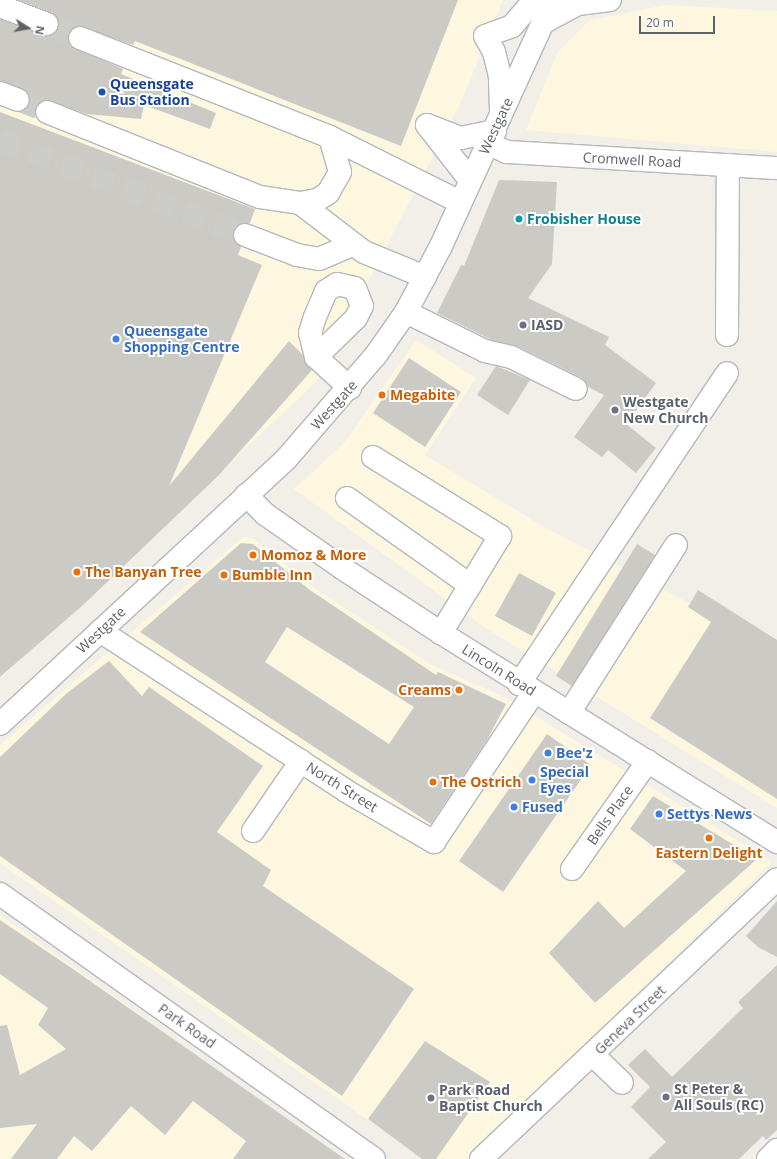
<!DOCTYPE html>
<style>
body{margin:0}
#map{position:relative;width:777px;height:1159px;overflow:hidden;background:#f1efe8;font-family:"Open Sans",sans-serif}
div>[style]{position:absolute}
.commercial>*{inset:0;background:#fef7e0}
.building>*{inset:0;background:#cccac5}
.minor-tunnel>*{height:22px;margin-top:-11px;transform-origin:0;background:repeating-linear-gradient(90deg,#ccccc8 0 22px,transparent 0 33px)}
.roads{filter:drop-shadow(1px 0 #b5b8bc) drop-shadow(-1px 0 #b5b8bc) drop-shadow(0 1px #b5b8bc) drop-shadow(0 -1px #b5b8bc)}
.minor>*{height:22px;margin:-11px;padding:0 11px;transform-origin:11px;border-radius:11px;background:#fff}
.dots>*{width:11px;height:11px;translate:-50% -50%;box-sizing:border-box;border:2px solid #fff;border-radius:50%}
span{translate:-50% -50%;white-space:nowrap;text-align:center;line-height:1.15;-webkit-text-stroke:4px #fff;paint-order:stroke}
.transit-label{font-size:14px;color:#164399;font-weight:700}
.left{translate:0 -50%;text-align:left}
.street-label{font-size:14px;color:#5f6368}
.culture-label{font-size:14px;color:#0d838f;font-weight:700}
.worship-label{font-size:14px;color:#5b616d;font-weight:700}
.shop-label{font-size:14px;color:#366cbe;font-weight:700}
.food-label{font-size:14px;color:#c56008;font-weight:700}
.right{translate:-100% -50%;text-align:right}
.north{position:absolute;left:8px;top:8px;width:40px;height:40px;-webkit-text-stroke:3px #fff;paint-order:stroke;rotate:101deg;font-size:11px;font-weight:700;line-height:16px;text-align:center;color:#5f6368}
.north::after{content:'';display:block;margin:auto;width:14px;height:18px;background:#5f6368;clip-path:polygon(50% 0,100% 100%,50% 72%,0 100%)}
.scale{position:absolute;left:639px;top:16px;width:76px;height:18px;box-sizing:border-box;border:2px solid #5f6368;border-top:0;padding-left:5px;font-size:12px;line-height:14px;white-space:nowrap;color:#5f6368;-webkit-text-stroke:3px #fff;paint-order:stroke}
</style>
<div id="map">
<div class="commercial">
<i style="clip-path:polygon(0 0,503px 0,461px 102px,316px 382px,0 679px)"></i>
<i style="clip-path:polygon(666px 5px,777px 11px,777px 152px,526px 130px,557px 53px,590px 20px)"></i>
<i style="clip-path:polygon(416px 340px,476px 378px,425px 455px,544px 527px,777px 649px,777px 808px,484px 627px,294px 489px,344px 443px)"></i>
<i style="clip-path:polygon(243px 537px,254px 539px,313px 587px,430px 664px,506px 698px,772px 862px,466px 1159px,424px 1159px,0 863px,0 745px)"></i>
<i style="clip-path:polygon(0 915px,342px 1159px,0 1159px)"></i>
</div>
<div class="building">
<i style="clip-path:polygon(19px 0,458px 0,401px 146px,135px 41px,133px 45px,79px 26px,68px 34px,70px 46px,123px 69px,121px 74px,216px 113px,210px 129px,144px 105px,141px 119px,87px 114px,46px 100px,39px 102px,35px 109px,27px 109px,30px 98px,27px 92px,0 81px,0 19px,49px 36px,55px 33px,59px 22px,52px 13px)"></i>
<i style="clip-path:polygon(0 112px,255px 209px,250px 223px,237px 225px,233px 237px,241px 247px,238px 255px,262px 265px,169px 486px,289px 341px,302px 354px,312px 370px,219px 475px,82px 606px,0 677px)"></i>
<i style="clip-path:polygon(499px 180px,557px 182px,552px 264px,528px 298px,609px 337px,605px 345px,656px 383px,626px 424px,656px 448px,636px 473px,608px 450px,602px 457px,574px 437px,604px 395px,588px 387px,582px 378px,517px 346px,492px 340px,437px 313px,461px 265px,464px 266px)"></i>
<i style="clip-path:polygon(409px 358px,461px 392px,425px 447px,373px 413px)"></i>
<i style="clip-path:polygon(496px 366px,530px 380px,508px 415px,477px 395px)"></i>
<i style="clip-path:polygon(evenodd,241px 543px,253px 544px,310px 590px,436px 675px,438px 672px,506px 704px,487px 740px,431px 824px,140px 632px,241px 543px,287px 627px,414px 707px,389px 744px,265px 662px,287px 627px)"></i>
<i style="clip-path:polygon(637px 544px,655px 555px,572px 686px,556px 676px)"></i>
<i style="clip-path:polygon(519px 573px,556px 593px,532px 636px,495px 616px)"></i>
<i style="clip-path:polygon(698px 590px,777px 640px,777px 799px,650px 718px,711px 622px,688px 607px)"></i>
<i style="clip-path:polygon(109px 661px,142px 696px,149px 687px,263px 766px,217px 832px,271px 870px,263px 886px,414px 989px,342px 1096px,0 856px,0 757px,67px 693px)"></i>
<i style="clip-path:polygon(547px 734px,591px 765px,503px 892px,459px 861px)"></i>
<i style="clip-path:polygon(653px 796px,757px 859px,595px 1003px,549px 953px,598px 901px,624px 928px,686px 871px,630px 829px)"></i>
<i style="clip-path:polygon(777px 901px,777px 957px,758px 947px,746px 936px)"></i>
<i style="clip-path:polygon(0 920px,73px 969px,345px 1159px,233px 1159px,246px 1141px,193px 1101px,165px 1135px,131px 1106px,92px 1151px,74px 1136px,57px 1159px,11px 1159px,37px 1124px,0 1128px,0 1026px,7px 1025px,20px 1075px,66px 1049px,38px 1025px,48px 1008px,0 974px)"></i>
<i style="clip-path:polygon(777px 965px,777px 1130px,766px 1140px,763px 1136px,739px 1159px,648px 1159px,666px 1142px,631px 1107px,650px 1087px,628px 1065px,645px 1049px,672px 1077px,743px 1008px,738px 1002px)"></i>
<i style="clip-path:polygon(425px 1041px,490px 1082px,436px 1159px,422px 1159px,368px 1119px)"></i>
</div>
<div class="minor-tunnel">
<i style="left:47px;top:24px;width:36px;rotate:23deg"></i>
<i style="left:18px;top:100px;width:31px;rotate:22deg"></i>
<i style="left:0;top:140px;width:263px;rotate:21.2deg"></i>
</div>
<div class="roads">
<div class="minor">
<i style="left:0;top:6px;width:50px;rotate:21deg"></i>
<i style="left:544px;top:22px;width:38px;rotate:-28deg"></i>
<i style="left:578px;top:4px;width:32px;rotate:-7deg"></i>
<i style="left:80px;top:38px;width:269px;rotate:21.6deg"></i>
<i style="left:330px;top:137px;width:145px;rotate:26.6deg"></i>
<i style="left:0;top:93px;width:19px;rotate:21deg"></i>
<i style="left:501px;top:110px;width:34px;rotate:-92deg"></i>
<i style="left:500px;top:76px;width:25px;rotate:-104deg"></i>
<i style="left:494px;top:52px;width:18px;rotate:-119deg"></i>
<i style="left:485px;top:36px;width:29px;rotate:-20deg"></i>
<i style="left:512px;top:26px;width:35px;rotate:-49deg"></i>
<i style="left:47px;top:112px;width:229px;rotate:21.8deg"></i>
<i style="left:260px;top:197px;width:40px;rotate:8.5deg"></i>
<i style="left:300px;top:203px;width:17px;rotate:-10deg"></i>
<i style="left:317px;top:200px;width:13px;rotate:-32deg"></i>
<i style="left:328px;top:193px;width:24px;rotate:-60deg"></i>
<i style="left:340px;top:172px;width:36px;rotate:-106deg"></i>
<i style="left:427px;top:125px;width:36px;rotate:21deg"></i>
<i style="left:461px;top:138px;width:35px;rotate:-12deg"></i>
<i style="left:427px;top:125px;width:70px;rotate:52deg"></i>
<i style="left:489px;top:144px;width:20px;rotate:24deg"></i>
<i style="left:507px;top:152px;width:270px;rotate:3.4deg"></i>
<i style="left:300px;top:203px;width:81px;rotate:37.4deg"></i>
<i style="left:364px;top:252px;width:66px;rotate:22.3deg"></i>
<i style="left:245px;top:235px;width:56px;rotate:21deg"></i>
<i style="left:297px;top:255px;width:22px;rotate:10deg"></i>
<i style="left:319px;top:259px;width:36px;rotate:-23deg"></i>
<i style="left:337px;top:284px;width:18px;rotate:13deg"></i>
<i style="left:355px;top:288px;width:19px;rotate:69deg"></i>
<i style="left:362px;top:306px;width:13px;rotate:117deg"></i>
<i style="left:356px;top:318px;width:56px;rotate:135.7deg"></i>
<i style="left:316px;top:357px;width:25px;rotate:-104deg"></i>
<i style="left:310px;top:333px;width:17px;rotate:-73deg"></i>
<i style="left:315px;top:317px;width:28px;rotate:-67deg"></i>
<i style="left:326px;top:291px;width:13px;rotate:-32deg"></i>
<i style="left:406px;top:312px;width:88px;rotate:26.3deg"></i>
<i style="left:485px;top:351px;width:27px;rotate:13deg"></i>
<i style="left:511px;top:357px;width:72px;rotate:26.2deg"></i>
<i style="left:727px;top:335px;width:170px;rotate:-89.7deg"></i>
<i style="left:316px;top:357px;width:46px;rotate:42.4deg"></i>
<i style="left:373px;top:457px;width:150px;rotate:31.9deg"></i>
<i style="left:500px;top:536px;width:114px;rotate:121.3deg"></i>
<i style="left:246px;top:495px;width:27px;rotate:45deg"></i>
<i style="left:265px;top:514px;width:94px;rotate:35deg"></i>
<i style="left:342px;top:568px;width:118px;rotate:33.3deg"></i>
<i style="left:441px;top:633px;width:396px;rotate:31.9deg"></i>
<i style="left:347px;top:498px;width:151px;rotate:35.3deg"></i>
<i style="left:100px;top:631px;width:293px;rotate:33deg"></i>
<i style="left:346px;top:791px;width:102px;rotate:30.1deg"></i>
<i style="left:434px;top:842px;width:180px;rotate:-56.3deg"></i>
<i style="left:519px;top:684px;width:374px;rotate:-56.2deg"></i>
<i style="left:569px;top:713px;width:199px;rotate:-57.5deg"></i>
<i style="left:0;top:724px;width:391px;rotate:-42.8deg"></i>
<i style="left:287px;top:458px;width:136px;rotate:-49.2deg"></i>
<i style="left:376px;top:355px;width:52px;rotate:-55.1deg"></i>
<i style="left:406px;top:312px;width:75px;rotate:-62.1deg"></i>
<i style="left:441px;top:246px;width:270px;rotate:-65.5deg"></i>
<i style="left:253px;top:831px;width:85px;rotate:-55.6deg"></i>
<i style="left:572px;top:869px;width:132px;rotate:-54.9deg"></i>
<i style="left:0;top:894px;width:458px;rotate:35.3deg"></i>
<i style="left:593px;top:1055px;width:40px;rotate:44deg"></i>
<i style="left:481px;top:1159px;width:407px;rotate:-43.4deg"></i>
<i style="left:768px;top:1159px;width:13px;rotate:-45deg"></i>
</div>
</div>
<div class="dots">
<i style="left:102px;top:92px;background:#1a4fb4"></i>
<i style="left:519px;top:219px;background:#0f9aa8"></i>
<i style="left:523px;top:325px;background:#6b7280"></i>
<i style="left:116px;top:339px;background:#3f7fe0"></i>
<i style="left:382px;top:395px;background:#e8710a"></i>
<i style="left:615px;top:410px;background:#6b7280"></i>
<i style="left:253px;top:555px;background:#e8710a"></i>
<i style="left:77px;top:572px;background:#e8710a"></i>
<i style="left:224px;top:575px;background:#e8710a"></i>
<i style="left:459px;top:690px;background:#e8710a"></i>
<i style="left:548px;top:753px;background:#3f7fe0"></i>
<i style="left:532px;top:780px;background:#3f7fe0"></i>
<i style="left:433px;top:782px;background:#e8710a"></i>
<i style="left:514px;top:807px;background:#3f7fe0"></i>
<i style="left:659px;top:814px;background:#3f7fe0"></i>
<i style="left:709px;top:838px;background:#e8710a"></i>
<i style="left:666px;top:1097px;background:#6b7280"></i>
<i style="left:431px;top:1098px;background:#6b7280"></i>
</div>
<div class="transit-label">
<span class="left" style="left:110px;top:92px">Queensgate<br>Bus Station</span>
</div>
<div class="street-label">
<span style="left:496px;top:126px;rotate:-65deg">Westgate</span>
<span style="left:632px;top:160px;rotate:3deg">Cromwell Road</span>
<span style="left:334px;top:405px;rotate:-48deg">Westgate</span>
<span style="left:101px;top:630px;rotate:-43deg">Westgate</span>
<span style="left:499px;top:670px;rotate:32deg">Lincoln Road</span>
<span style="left:342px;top:787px;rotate:32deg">North Street</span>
<span style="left:610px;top:815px;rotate:-55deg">Bells Place</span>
<span style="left:630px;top:1020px;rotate:-44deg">Geneva Street</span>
<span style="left:187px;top:1026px;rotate:35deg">Park Road</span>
</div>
<div class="culture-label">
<span class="left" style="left:527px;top:219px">Frobisher House</span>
</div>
<div class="worship-label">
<span class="left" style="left:531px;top:325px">IASD</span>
<span class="left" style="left:623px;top:410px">Westgate<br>New Church</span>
<span class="left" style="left:674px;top:1097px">St Peter &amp;<br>All Souls (RC)</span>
<span class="left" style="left:439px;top:1098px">Park Road<br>Baptist Church</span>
</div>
<div class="shop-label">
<span class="left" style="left:124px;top:339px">Queensgate<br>Shopping Centre</span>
<span class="left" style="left:556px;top:753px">Bee'z</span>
<span class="left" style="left:540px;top:780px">Special<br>Eyes</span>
<span class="left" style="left:522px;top:807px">Fused</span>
<span class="left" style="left:667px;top:814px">Settys News</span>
</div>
<div class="food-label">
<span class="left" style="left:390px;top:395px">Megabite</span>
<span class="left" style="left:261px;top:555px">Momoz &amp; More</span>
<span class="left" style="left:85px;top:572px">The Banyan Tree</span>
<span class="left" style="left:232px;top:575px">Bumble Inn</span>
<span class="right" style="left:451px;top:690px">Creams</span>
<span class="left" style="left:441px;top:782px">The Ostrich</span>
<span style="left:709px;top:853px">Eastern Delight</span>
</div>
<div class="north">N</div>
<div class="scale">20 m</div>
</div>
